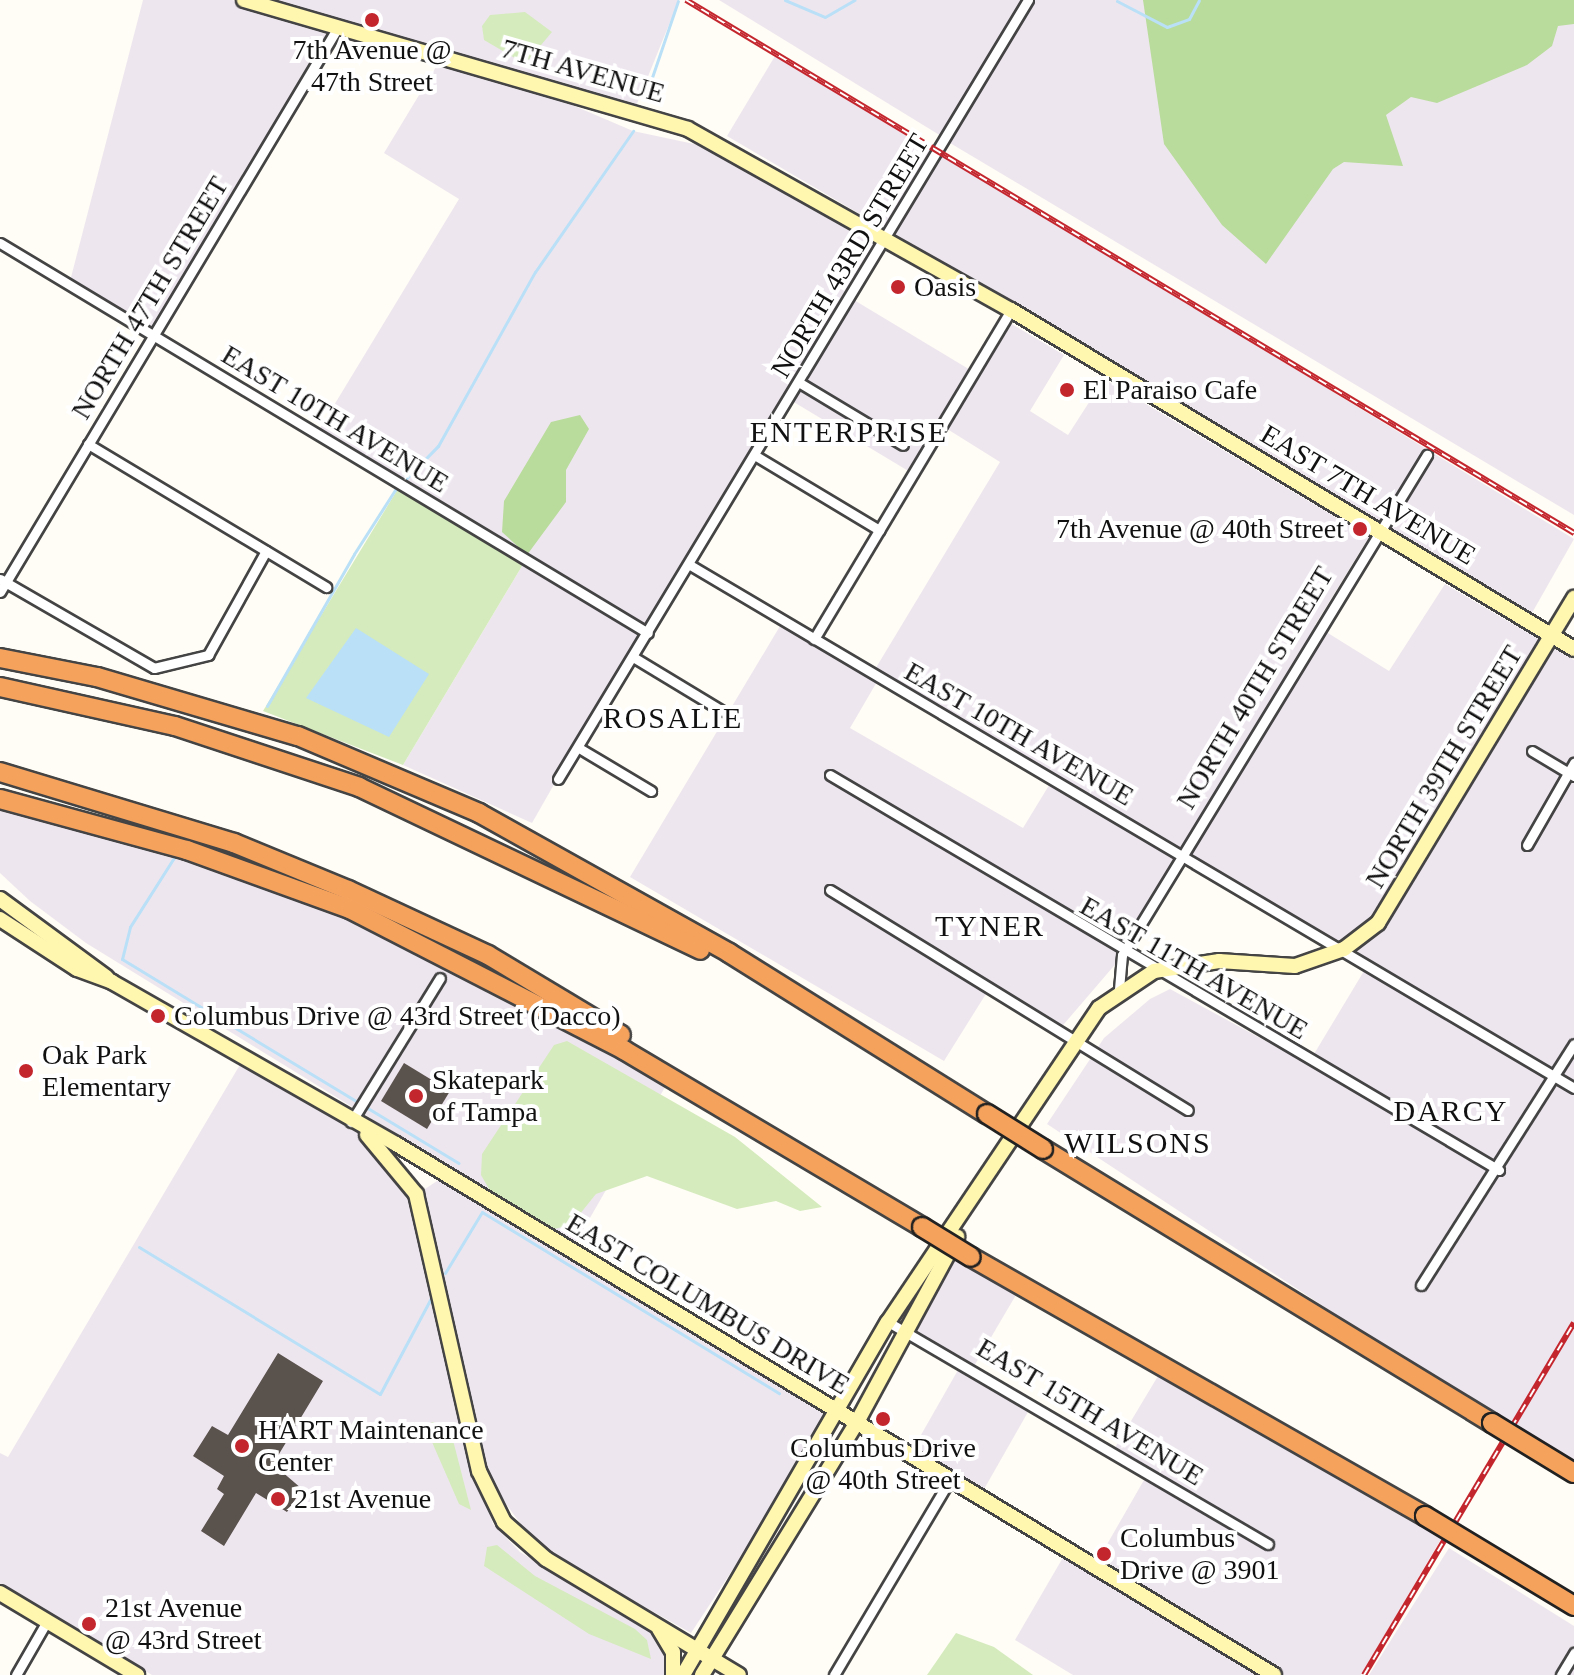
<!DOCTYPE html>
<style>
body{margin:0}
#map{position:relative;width:1574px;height:1675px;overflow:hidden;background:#fffdf5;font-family:Georgia,serif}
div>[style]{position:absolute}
.industrial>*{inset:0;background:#eee6ef}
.green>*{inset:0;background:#d5ebbd}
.forest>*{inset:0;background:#b9dc9c}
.water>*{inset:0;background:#b9e0f7}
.stream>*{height:3px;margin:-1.5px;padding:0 1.5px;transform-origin:1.5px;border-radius:1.5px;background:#b9e0f7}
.building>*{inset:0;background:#5a524d}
.roads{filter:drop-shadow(2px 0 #444) drop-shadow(-2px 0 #444) drop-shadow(0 2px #444) drop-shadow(0 -2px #444)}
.street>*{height:9px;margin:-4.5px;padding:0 4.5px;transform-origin:4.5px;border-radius:4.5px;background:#fff}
.secondary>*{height:14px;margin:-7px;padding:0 7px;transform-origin:7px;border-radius:7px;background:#fff6b0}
.highway>*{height:18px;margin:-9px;padding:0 9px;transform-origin:9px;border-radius:9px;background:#f5a25d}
.rail>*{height:6px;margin-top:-3px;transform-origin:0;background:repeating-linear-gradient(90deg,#fff 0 9px,#c4262e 0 18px);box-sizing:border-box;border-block:2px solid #c4262e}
.bridges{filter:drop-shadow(2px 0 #222) drop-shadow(-2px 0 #222) drop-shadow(0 2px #222) drop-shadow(0 -2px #222)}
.highway-bridge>*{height:18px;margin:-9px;padding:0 9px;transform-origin:9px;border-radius:9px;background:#f5a25d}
.dots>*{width:22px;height:22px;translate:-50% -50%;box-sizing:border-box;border:4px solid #fff;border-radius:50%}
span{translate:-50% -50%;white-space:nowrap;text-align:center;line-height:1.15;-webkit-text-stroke:8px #fff;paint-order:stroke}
.poi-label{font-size:28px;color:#111}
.left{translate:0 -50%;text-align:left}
.right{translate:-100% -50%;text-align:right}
.street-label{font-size:28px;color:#111}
.neighbourhood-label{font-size:30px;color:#111;letter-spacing:2px}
</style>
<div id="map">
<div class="industrial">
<i style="clip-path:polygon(143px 0,232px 0,336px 29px,150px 335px,69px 285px)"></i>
<i style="clip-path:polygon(248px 0,679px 0,634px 111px,516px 81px,633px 131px,713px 148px,874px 243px,644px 625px,319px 430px,459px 199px,384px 153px,442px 57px)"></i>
<i style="clip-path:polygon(719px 0,1031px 0,946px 139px)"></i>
<i style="clip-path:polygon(1032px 0,1574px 0,1574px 515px,950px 143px)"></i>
<i style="clip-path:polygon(775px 56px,935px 152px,887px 230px,727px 136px)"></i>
<i style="clip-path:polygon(941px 153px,1574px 539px,1528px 620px,892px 237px)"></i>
<i style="clip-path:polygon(854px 300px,972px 371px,910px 472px,792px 401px)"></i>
<i style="clip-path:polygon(1010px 323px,1064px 355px,1030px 411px,1068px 435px,1104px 379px,1369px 537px,1315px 625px,1389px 671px,1445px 584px,1574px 660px,1574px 1086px,874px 671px,1000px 462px,944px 427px)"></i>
<i style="clip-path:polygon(525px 561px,641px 632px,532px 823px,403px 765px)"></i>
<i style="clip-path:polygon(783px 621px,878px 680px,850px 728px,1023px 828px,1051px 782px,1181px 858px,1131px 946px,1058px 1031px,989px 989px,944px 1061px,630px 877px)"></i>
<i style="clip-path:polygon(0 801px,275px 881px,672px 1075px,575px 1244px,86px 943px,30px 901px,0 873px)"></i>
<i style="clip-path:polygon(1367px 966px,1574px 1091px,1574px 1323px,1511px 1430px,1047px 1124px,1104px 1038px,1150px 999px,1170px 989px,1308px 1064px)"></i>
<i style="clip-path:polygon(241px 1063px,352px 1127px,387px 1162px,412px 1205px,459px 1422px,493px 1524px,520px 1552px,652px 1631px,666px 1649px,666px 1675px,152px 1675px,0 1584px,0 1453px,8px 1457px)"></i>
<i style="clip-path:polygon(440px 1179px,835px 1414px,691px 1633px,538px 1547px,491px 1484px,422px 1191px)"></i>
<i style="clip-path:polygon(950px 1242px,1023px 1283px,973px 1368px,906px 1328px)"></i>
<i style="clip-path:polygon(1574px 1326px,1574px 1471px,1512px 1432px)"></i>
<i style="clip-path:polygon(962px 1363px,1032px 1405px,979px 1498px,909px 1456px)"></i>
<i style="clip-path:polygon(1164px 1366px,1444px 1534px,1361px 1675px,1275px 1675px,1094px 1567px,1148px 1473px,1113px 1451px)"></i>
<i style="clip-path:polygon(1449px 1548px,1574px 1626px,1574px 1675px,1369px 1675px)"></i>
<i style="clip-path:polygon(1065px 1554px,1268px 1675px,1073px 1675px,1015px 1640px)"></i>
</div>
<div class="green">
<i style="clip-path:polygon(525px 12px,552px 32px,525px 64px,484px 40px,482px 26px,490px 15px)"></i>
<i style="clip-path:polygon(399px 487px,525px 561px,403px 765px,263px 711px)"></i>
<i style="clip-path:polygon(567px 1041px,735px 1137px,822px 1207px,800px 1211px,776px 1201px,737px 1209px,647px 1176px,596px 1194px,571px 1225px,554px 1229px,493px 1196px,481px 1175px,482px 1154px,554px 1045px)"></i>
<i style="clip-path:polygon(433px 1422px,446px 1428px,454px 1444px,471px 1510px,459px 1504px,425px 1426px)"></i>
<i style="clip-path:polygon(497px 1545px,535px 1576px,635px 1629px,647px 1640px,651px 1659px,589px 1634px,484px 1566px,487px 1547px)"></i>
<i style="clip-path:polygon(956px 1633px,994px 1647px,1033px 1675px,927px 1675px)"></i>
</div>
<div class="forest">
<i style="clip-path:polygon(1574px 0,1574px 24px,1558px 26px,1552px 46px,1527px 65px,1437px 103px,1411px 97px,1386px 115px,1403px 166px,1344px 162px,1333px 169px,1266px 264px,1222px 225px,1164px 144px,1143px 0)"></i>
<i style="clip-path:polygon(580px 415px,589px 429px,566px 470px,566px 502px,527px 555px,502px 532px,504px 501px,551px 422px)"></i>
</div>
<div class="water">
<i style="clip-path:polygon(356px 628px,429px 674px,389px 737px,306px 698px)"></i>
</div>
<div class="stream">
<i style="left:785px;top:0;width:43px;rotate:23deg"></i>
<i style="left:825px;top:17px;width:34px;rotate:-30deg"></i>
<i style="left:1117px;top:1px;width:56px;rotate:27.5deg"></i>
<i style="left:1167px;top:27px;width:23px;rotate:-20deg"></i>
<i style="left:1189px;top:19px;width:21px;rotate:-62deg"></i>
<i style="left:647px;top:92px;width:96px;rotate:-71.2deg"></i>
<i style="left:267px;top:706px;width:175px;rotate:-60.2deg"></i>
<i style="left:354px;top:554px;width:76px;rotate:-57.4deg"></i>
<i style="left:395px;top:490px;width:62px;rotate:-45.7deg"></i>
<i style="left:438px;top:446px;width:199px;rotate:-60.9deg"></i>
<i style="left:535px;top:272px;width:172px;rotate:-55.2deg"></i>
<i style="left:175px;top:856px;width:84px;rotate:122.4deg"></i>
<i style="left:130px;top:927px;width:33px;rotate:104deg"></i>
<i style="left:122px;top:959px;width:98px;rotate:31.3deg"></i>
<i style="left:219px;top:1018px;width:280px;rotate:31.2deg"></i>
<i style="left:139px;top:1247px;width:282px;rotate:31.4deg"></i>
<i style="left:380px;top:1394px;width:111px;rotate:-62deg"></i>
<i style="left:445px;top:1273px;width:71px;rotate:-58.8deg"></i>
<i style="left:482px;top:1212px;width:348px;rotate:31.4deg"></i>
</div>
<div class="building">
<i style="clip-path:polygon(404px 1063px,450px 1091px,427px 1129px,381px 1101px)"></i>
<i style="clip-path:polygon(278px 1353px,323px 1381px,273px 1464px,302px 1489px,287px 1512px,256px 1493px,224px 1546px,201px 1531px,224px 1494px,217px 1489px,224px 1476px,193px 1456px,212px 1426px,228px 1435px)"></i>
</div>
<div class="roads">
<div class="street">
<i style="left:0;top:243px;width:756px;rotate:31.04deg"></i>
<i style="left:800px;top:383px;width:120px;rotate:31deg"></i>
<i style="left:88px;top:444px;width:278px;rotate:31deg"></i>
<i style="left:756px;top:456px;width:144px;rotate:31deg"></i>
<i style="left:690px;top:565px;width:1027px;rotate:30.61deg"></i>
<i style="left:0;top:579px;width:178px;rotate:30deg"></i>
<i style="left:154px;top:668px;width:56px;rotate:-13.5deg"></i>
<i style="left:208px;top:655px;width:119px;rotate:-60.9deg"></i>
<i style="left:0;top:592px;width:658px;rotate:-59.11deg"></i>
<i style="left:814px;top:639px;width:383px;rotate:-59.1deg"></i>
<i style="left:633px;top:657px;width:104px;rotate:31.2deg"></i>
<i style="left:579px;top:748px;width:84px;rotate:30.8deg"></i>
<i style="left:1532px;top:751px;width:49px;rotate:30.8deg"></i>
<i style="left:830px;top:775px;width:777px;rotate:30.56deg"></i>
<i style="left:558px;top:779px;width:910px;rotate:-58.9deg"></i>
<i style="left:1527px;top:845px;width:95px;rotate:-60.2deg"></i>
<i style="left:830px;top:890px;width:420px;rotate:31.6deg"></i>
<i style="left:1119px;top:989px;width:34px;rotate:-85deg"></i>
<i style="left:1122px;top:955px;width:586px;rotate:-58.62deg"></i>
<i style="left:351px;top:1122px;width:169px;rotate:-58.3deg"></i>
<i style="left:1421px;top:1285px;width:285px;rotate:-57.6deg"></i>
<i style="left:888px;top:1322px;width:440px;rotate:30.3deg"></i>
<i style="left:16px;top:1675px;width:62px;rotate:-60.1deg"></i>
<i style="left:834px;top:1675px;width:226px;rotate:-59.3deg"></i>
<i style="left:1561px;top:1675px;width:26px;rotate:-59deg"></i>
</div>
<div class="secondary">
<i style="left:244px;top:0;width:462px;rotate:16.2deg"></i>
<i style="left:688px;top:129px;width:370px;rotate:29.3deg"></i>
<i style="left:1011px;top:310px;width:657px;rotate:31.05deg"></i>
<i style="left:0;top:899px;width:132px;rotate:36.3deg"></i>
<i style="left:0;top:919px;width:92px;rotate:33deg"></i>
<i style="left:77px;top:969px;width:37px;rotate:20deg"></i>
<i style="left:112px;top:982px;width:327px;rotate:29.7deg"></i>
<i style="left:396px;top:1144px;width:1026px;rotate:31.16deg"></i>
<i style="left:367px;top:1135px;width:77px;rotate:50.3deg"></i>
<i style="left:416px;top:1194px;width:284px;rotate:77.2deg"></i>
<i style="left:479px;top:1471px;width:57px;rotate:63.9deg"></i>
<i style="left:504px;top:1522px;width:56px;rotate:41.4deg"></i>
<i style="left:546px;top:1559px;width:225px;rotate:31deg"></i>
<i style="left:0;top:1593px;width:160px;rotate:30.9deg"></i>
<i style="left:659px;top:1629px;width:27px;rotate:59deg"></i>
<i style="left:673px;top:1652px;width:23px;rotate:90deg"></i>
<i style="left:683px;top:1675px;width:408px;rotate:-59.9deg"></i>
<i style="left:888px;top:1322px;width:378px;rotate:-56.1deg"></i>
<i style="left:1099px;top:1008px;width:66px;rotate:-33.9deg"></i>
<i style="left:1154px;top:971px;width:66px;rotate:-8.7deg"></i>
<i style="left:1219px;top:961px;width:76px;rotate:3.8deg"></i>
<i style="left:1295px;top:966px;width:52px;rotate:-19.1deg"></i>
<i style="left:1344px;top:949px;width:43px;rotate:-37.4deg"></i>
<i style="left:1378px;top:923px;width:380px;rotate:-58.9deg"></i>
<i style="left:702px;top:1675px;width:294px;rotate:-58.5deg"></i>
<i style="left:856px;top:1424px;width:213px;rotate:-61.6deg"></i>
</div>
<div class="highway">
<i style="left:0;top:658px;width:99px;rotate:11.1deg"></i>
<i style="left:97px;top:677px;width:209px;rotate:16.4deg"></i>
<i style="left:298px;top:736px;width:197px;rotate:23deg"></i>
<i style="left:479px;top:813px;width:287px;rotate:29.2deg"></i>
<i style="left:729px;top:953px;width:304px;rotate:32deg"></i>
<i style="left:0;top:687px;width:179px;rotate:12.6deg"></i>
<i style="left:175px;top:726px;width:194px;rotate:18.3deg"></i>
<i style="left:359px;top:787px;width:378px;rotate:25.5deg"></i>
<i style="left:0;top:772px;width:245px;rotate:16.9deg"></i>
<i style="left:234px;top:843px;width:123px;rotate:22.4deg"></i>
<i style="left:348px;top:890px;width:154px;rotate:24.9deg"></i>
<i style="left:488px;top:955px;width:155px;rotate:31deg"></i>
<i style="left:0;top:799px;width:194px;rotate:15.3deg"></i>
<i style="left:187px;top:850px;width:173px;rotate:19.9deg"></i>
<i style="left:350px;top:909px;width:308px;rotate:27.2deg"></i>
<i style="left:624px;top:1050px;width:347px;rotate:30.7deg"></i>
<i style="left:1043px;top:1149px;width:526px;rotate:31.39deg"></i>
<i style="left:971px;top:1257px;width:523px;rotate:29.7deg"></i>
</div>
</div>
<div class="rail">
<i style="left:686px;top:0;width:1036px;rotate:30.97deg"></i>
<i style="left:1364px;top:1675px;width:410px;rotate:-59.2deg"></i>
</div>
<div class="bridges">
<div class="highway-bridge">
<i style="left:987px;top:1114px;width:66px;rotate:32deg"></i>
<i style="left:922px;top:1227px;width:57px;rotate:31.5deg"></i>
<i style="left:1492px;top:1423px;width:96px;rotate:31.4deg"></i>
<i style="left:1425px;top:1516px;width:174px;rotate:31.1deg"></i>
</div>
</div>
<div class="dots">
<i style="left:372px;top:20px;background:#c4262e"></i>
<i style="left:898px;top:287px;background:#c4262e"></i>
<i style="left:1067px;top:390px;background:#c4262e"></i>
<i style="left:1360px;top:529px;background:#c4262e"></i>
<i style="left:158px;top:1016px;background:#c4262e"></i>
<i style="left:26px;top:1071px;background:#c4262e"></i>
<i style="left:416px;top:1096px;background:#c4262e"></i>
<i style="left:883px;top:1419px;background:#c4262e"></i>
<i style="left:242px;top:1446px;background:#c4262e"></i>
<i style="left:278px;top:1499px;background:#c4262e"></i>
<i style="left:1104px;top:1554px;background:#c4262e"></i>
<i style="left:89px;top:1624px;background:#c4262e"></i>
</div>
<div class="poi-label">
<span style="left:372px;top:66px">7th Avenue @<br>47th Street</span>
<span class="left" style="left:914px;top:287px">Oasis</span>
<span class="left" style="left:1083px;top:390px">El Paraiso Cafe</span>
<span class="right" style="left:1344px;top:529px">7th Avenue @ 40th Street</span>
<span class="left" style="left:174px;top:1016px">Columbus Drive @ 43rd Street (Dacco)</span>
<span class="left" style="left:42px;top:1071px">Oak Park<br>Elementary</span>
<span class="left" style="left:432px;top:1096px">Skatepark<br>of Tampa</span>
<span class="left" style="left:258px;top:1446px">HART Maintenance<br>Center</span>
<span style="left:883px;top:1464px">Columbus Drive<br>@ 40th Street</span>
<span class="left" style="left:294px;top:1499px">21st Avenue</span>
<span class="left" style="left:1120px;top:1554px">Columbus<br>Drive @ 3901</span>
<span class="left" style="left:105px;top:1624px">21st Avenue<br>@ 43rd Street</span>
</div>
<div class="street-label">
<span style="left:583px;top:71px;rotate:16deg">7TH AVENUE</span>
<span style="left:850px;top:256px;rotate:-59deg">NORTH 43RD STREET</span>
<span style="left:150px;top:298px;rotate:-59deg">NORTH 47TH STREET</span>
<span style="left:335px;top:419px;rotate:31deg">EAST 10TH AVENUE</span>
<span style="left:1368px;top:495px;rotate:31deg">EAST 7TH AVENUE</span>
<span style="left:1255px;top:688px;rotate:-59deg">NORTH 40TH STREET</span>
<span style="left:1019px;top:734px;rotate:30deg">EAST 10TH AVENUE</span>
<span style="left:1444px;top:767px;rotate:-59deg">NORTH 39TH STREET</span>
<span style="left:1194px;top:968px;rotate:30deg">EAST 11TH AVENUE</span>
<span style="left:708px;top:1304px;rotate:31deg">EAST COLUMBUS DRIVE</span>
<span style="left:1090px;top:1412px;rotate:31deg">EAST 15TH AVENUE</span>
</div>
<div class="neighbourhood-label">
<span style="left:849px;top:432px">ENTERPRISE</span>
<span style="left:673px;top:718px">ROSALIE</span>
<span style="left:990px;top:926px">TYNER</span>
<span style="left:1451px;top:1111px">DARCY</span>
<span style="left:1138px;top:1143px">WILSONS</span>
</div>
</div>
